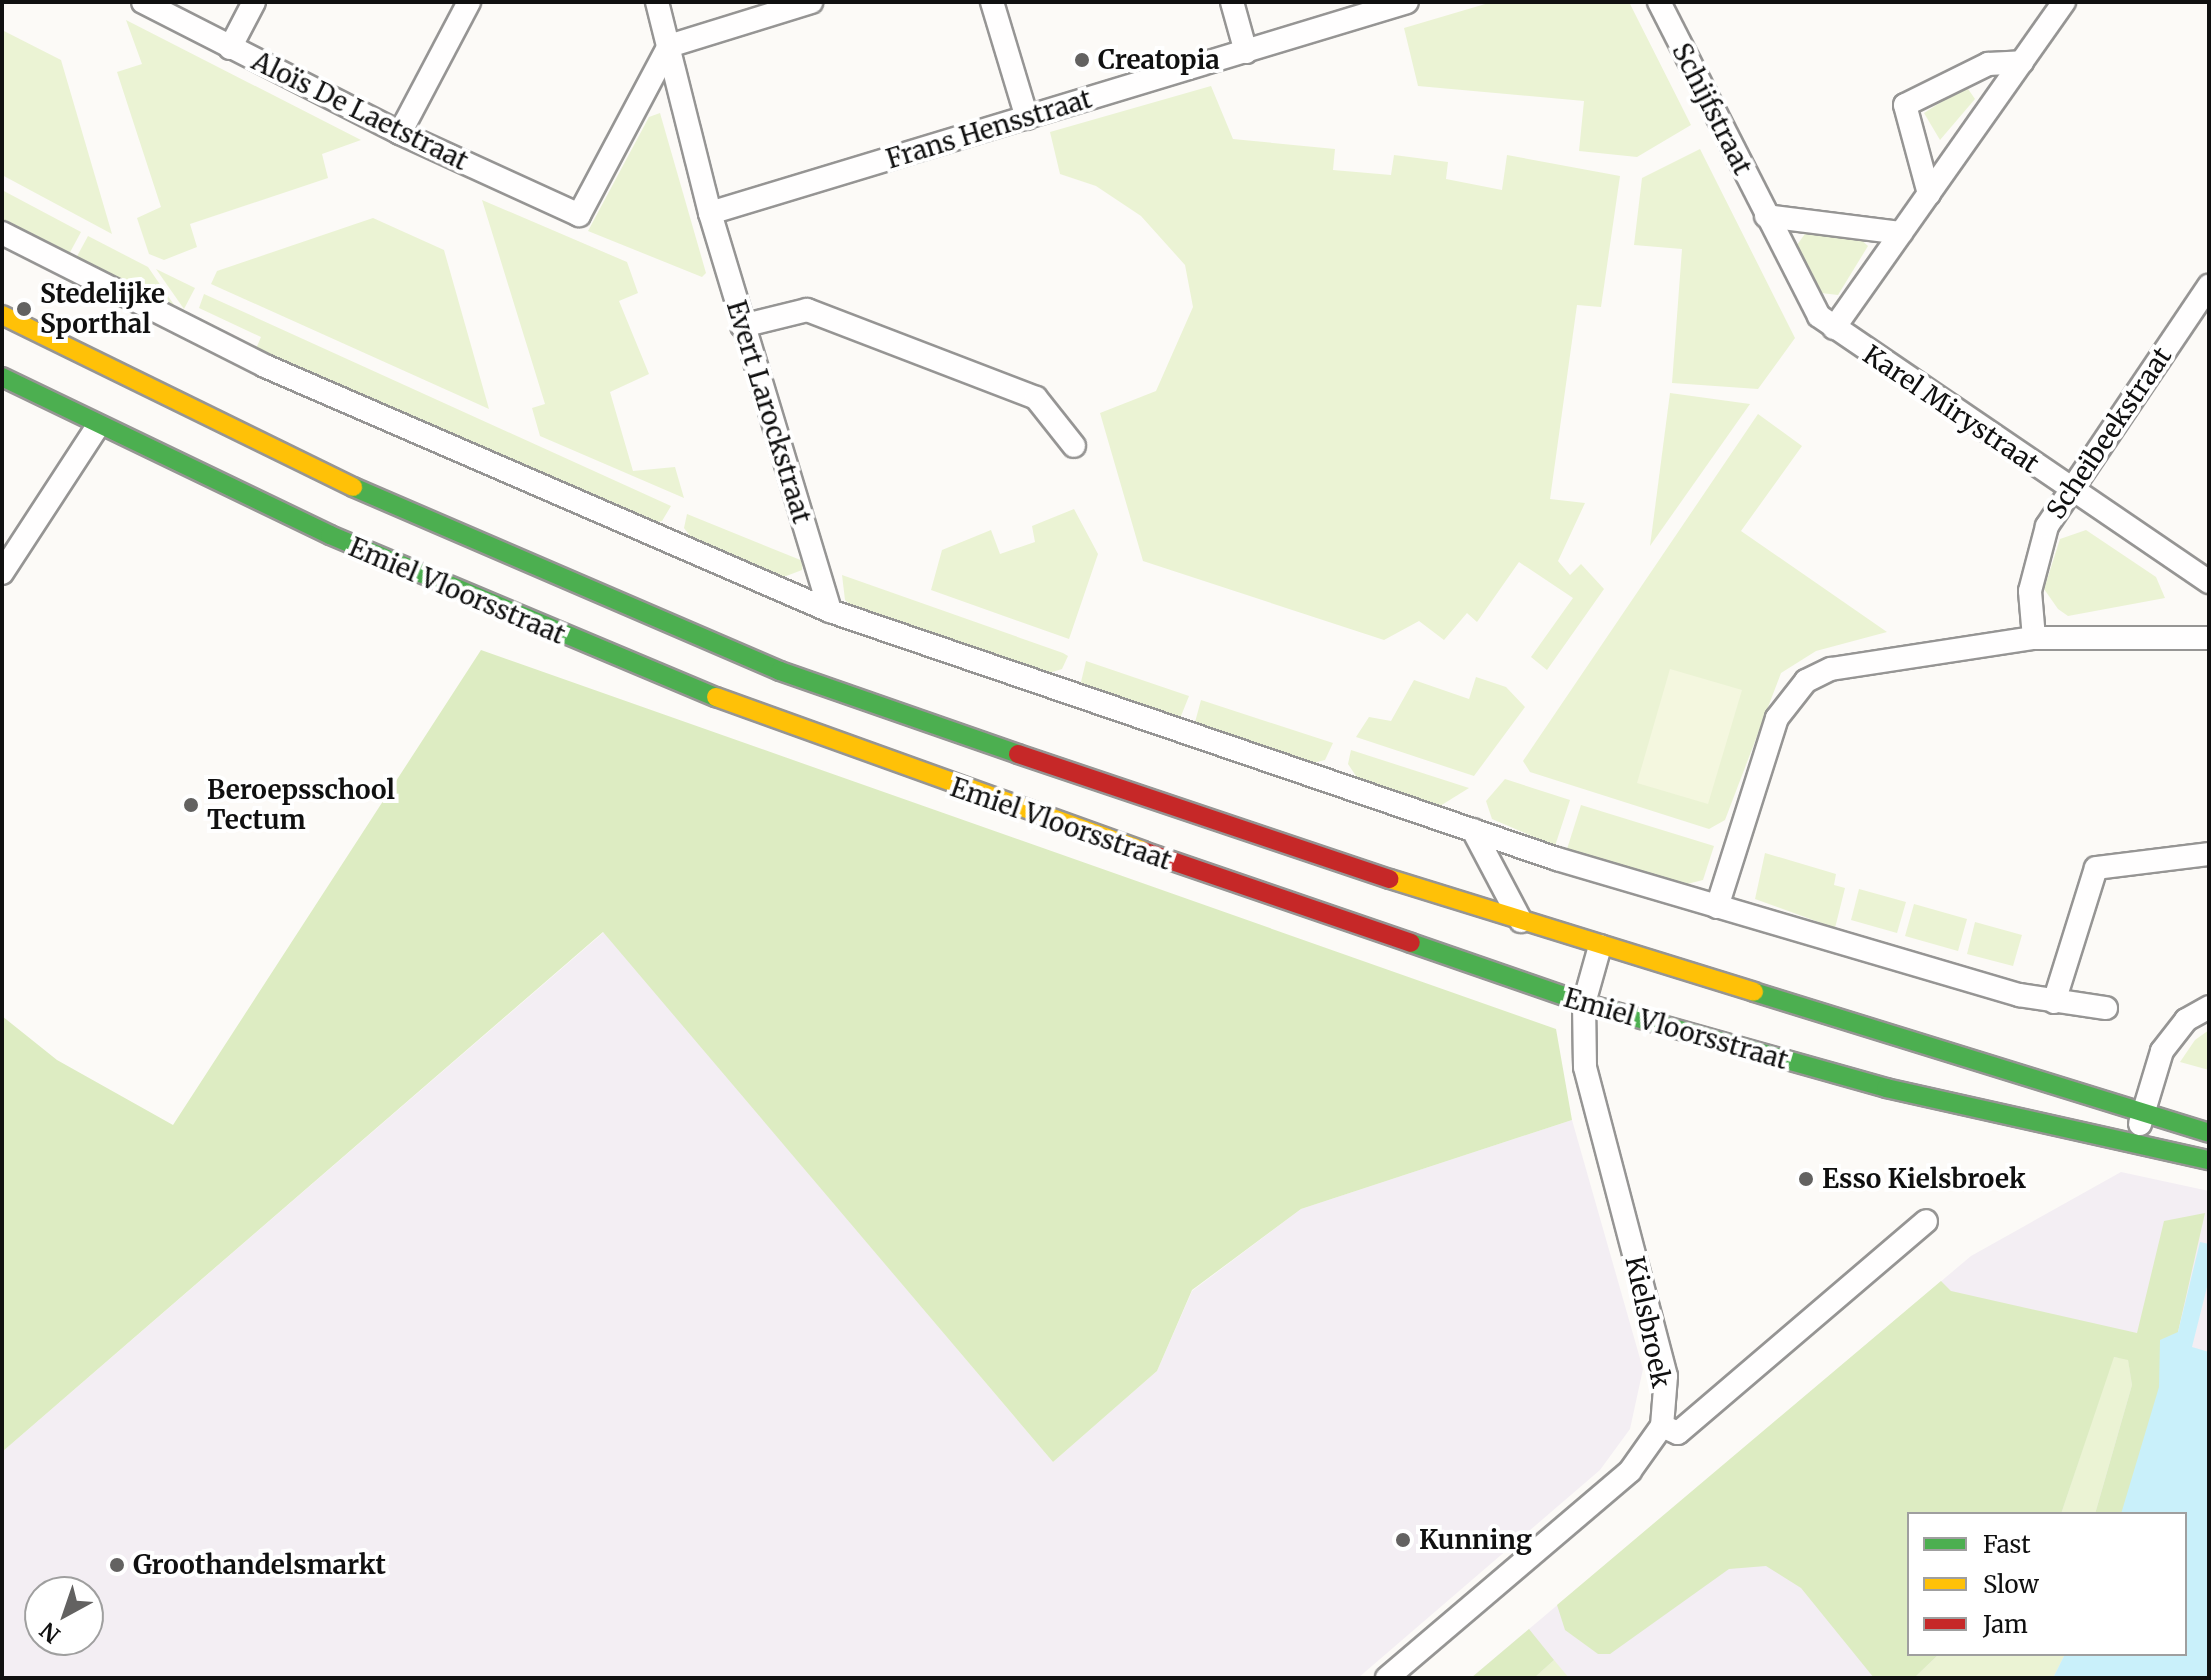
<!DOCTYPE html>
<meta charset="utf-8">
<style>
body{margin:0}
#map{position:relative;width:2211px;height:1680px;overflow:hidden;background:#fcfaf7;font-family:Merriweather,serif}
div>[style]{position:absolute}
.industrial>*{inset:0;background:#f3eef3}
.green>*{inset:0;background:#ebf3d4}
.forest>*{inset:0;background:#ddecc2}
.pitch>*{inset:0;background:#f4f7df}
.water>*{inset:0;background:#c9f0fa}
.roads{filter:drop-shadow(2px 0 #969594) drop-shadow(-2px 0 #969594) drop-shadow(0 2px #969594) drop-shadow(0 -2px #969594)}
.street>*{height:22px;margin:-11px;padding:0 11px;transform-origin:11px;border-radius:11px;background:#fffefe}
.fast>*{height:18px;margin:-9px;padding:0 9px;transform-origin:9px;border-radius:9px;background:#4caf50}
.slow>*{height:18px;margin:-9px;padding:0 9px;transform-origin:9px;border-radius:9px;background:#ffc107}
.jam>*{height:18px;margin:-9px;padding:0 9px;transform-origin:9px;border-radius:9px;background:#c62828}
.dots>*{width:22px;height:22px;translate:-50% -50%;box-sizing:border-box;border:4px solid #fff;border-radius:50%}
span{translate:-50% -50%;white-space:nowrap;text-align:center;line-height:1.15;-webkit-text-stroke:8px #fff;paint-order:stroke}
.poi-label{font-size:26px;color:#101010;font-weight:700}
.left{translate:0 -50%;text-align:left}
.street-label{font-size:26px;color:#101010}
.frame{position:absolute;inset:0;border:4px solid #101010;pointer-events:none}
.legend{position:absolute;left:1907px;top:1512px;width:280px;height:144px;box-sizing:border-box;background:#fff;border:2px solid #9f9f9f;margin:0;padding:10px 14px;list-style:none;font-size:24px;color:#101010}
.legend li{display:flex;align-items:center;gap:16px;height:40px}
.legend b{width:40px;border:2px solid #9f9f9f}
.north{position:absolute;left:24px;top:1576px;width:80px;height:80px;box-sizing:border-box;background:#fff;border:2px solid #9f9f9f;border-radius:50%;rotate:220deg;font-size:22px;font-weight:700;line-height:32px;text-align:center;color:#101010}
.north::after{content:'';display:block;margin:auto;width:28px;height:36px;background:#636261;clip-path:polygon(50% 0,100% 100%,50% 72%,0 100%)}
</style>
<div id="map">
<div class="industrial">
<i style="clip-path:polygon(evenodd,604px 932px,1053px 1462px,1157px 1371px,1192px 1291px,1301px 1209px,1572px 1120px,1643px 1369px,1630px 1429px,1600px 1470px,1358px 1678px,2px 1678px,2px 1452px,604px 932px,40px 1592px,88px 1592px,88px 1640px,40px 1640px,40px 1592px)"></i>
<i style="clip-path:polygon(evenodd,2121px 1172px,2209px 1191px,2209px 1678px,1471px 1678px,1971px 1256px,2121px 1172px,1909px 1514px,2185px 1514px,2185px 1654px,1909px 1654px,1909px 1514px)"></i>
</div>
<div class="green">
<i style="clip-path:polygon(1492px 2px,1629px 2px,1691px 125px,1637px 157px,1579px 151px,1584px 101px,1418px 86px,1404px 28px)"></i>
<i style="clip-path:polygon(126px 20px,361px 140px,322px 154px,328px 178px,190px 224px,197px 247px,164px 260px,149px 254px,137px 218px,161px 207px,117px 72px,142px 64px)"></i>
<i style="clip-path:polygon(2px 30px,61px 60px,112px 234px,2px 175px)"></i>
<i style="clip-path:polygon(1211px 86px,1233px 139px,1335px 149px,1333px 170px,1391px 175px,1394px 155px,1448px 162px,1446px 179px,1502px 190px,1507px 155px,1620px 176px,1601px 307px,1577px 305px,1550px 499px,1585px 503px,1558px 561px,1570px 575px,1581px 564px,1604px 589px,1547px 670px,1531px 657px,1573px 598px,1519px 562px,1477px 622px,1467px 613px,1444px 640px,1419px 621px,1384px 640px,1143px 561px,1100px 413px,1156px 391px,1193px 307px,1185px 265px,1141px 216px,1096px 186px,1060px 174px,1050px 132px)"></i>
<i style="clip-path:polygon(1966px 86px,1975px 99px,1940px 140px,1924px 113px)"></i>
<i style="clip-path:polygon(660px 113px,706px 273px,702px 277px,588px 231px,649px 117px)"></i>
<i style="clip-path:polygon(1700px 149px,1795px 338px,1758px 389px,1672px 383px,1682px 249px,1634px 245px,1642px 178px)"></i>
<i style="clip-path:polygon(2px 190px,81px 232px,68px 256px,2px 222px)"></i>
<i style="clip-path:polygon(482px 200px,627px 262px,638px 293px,619px 301px,649px 374px,610px 392px,633px 471px,675px 467px,684px 498px,540px 436px,532px 408px,545px 404px)"></i>
<i style="clip-path:polygon(373px 218px,444px 250px,489px 409px,211px 284px,217px 271px)"></i>
<i style="clip-path:polygon(1807px 231px,1859px 238px,1868px 246px,1838px 295px,1821px 293px,1797px 245px)"></i>
<i style="clip-path:polygon(88px 236px,148px 267px,181px 315px,75px 260px)"></i>
<i style="clip-path:polygon(156px 269px,195px 288px,184px 309px)"></i>
<i style="clip-path:polygon(204px 294px,671px 506px,662px 521px,647px 524px,255px 351px,261px 337px,199px 308px)"></i>
<i style="clip-path:polygon(1670px 393px,1750px 404px,1650px 546px)"></i>
<i style="clip-path:polygon(1758px 414px,1802px 446px,1741px 531px,1887px 632px,1816px 651px,1781px 673px,1725px 820px,1709px 829px,1530px 772px,1523px 761px)"></i>
<i style="clip-path:polygon(1074px 509px,1098px 554px,1069px 639px,931px 590px,942px 550px,991px 530px,1000px 554px,1035px 542px,1032px 526px)"></i>
<i style="clip-path:polygon(687px 514px,803px 561px,802px 570px,781px 578px,697px 545px,684px 528px)"></i>
<i style="clip-path:polygon(2086px 530px,2156px 577px,2165px 598px,2068px 616px,2058px 609px,2044px 589px,2060px 539px)"></i>
<i style="clip-path:polygon(842px 575px,1063px 653px,1068px 656px,1062px 669px,1040px 676px,854px 608px,845px 600px)"></i>
<i style="clip-path:polygon(1086px 661px,1189px 696px,1179px 721px,1086px 689px,1081px 682px)"></i>
<i style="clip-path:polygon(1476px 677px,1506px 687px,1525px 707px,1474px 776px,1356px 737px,1369px 717px,1391px 721px,1414px 680px,1469px 699px)"></i>
<i style="clip-path:polygon(1201px 700px,1333px 743px,1325px 760px,1309px 764px,1194px 726px)"></i>
<i style="clip-path:polygon(1351px 750px,1469px 788px,1440px 806px,1360px 782px,1348px 764px)"></i>
<i style="clip-path:polygon(1505px 779px,1570px 800px,1555px 846px,1492px 819px,1486px 801px)"></i>
<i style="clip-path:polygon(1581px 805px,1714px 846px,1703px 880px,1679px 886px,1567px 849px)"></i>
<i style="clip-path:polygon(1765px 853px,1836px 874px,1834px 885px,1845px 888px,1835px 928px,1755px 899px)"></i>
<i style="clip-path:polygon(1859px 889px,1906px 902px,1897px 933px,1851px 920px)"></i>
<i style="clip-path:polygon(1914px 904px,1967px 919px,1958px 951px,1905px 936px)"></i>
<i style="clip-path:polygon(1975px 922px,2022px 935px,2013px 966px,1967px 954px)"></i>
<i style="clip-path:polygon(2209px 1030px,2209px 1070px,2180px 1062px,2195px 1040px)"></i>
<i style="clip-path:polygon(2113px 1357px,2128px 1359px,2132px 1385px,2095px 1514px,2061px 1514px)"></i>
<i style="clip-path:polygon(1939px 1654px,2065px 1654px,2053px 1678px,1914px 1678px)"></i>
<i style="clip-path:polygon(1554px 1660px,1569px 1678px,1534px 1678px)"></i>
</div>
<div class="forest">
<i style="clip-path:polygon(481px 650px,1556px 1029px,1572px 1120px,1301px 1209px,1192px 1290px,1157px 1371px,1053px 1462px,603px 932px,2px 1452px,2px 1016px,57px 1060px,173px 1125px)"></i>
<i style="clip-path:polygon(2205px 1213px,2178px 1332px,2153px 1514px,2095px 1514px,2132px 1385px,2128px 1360px,2114px 1357px,2061px 1514px,1909px 1514px,1909px 1654px,1939px 1654px,1914px 1678px,1874px 1678px,1801px 1588px,1766px 1566px,1729px 1569px,1610px 1654px,1598px 1654px,1565px 1630px,1557px 1605px,1941px 1281px,1951px 1291px,2137px 1333px,2164px 1221px)"></i>
<i style="clip-path:polygon(1529px 1629px,1554px 1660px,1534px 1678px,1471px 1678px)"></i>
</div>
<div class="pitch">
<i style="clip-path:polygon(1670px 669px,1742px 690px,1708px 804px,1637px 783px)"></i>
</div>
<div class="water">
<i style="clip-path:polygon(2200px 1242px,2209px 1244px,2209px 1279px,2192px 1347px,2209px 1352px,2209px 1678px,2053px 1678px,2065px 1654px,2185px 1654px,2185px 1514px,2121px 1514px,2159px 1387px,2160px 1340px,2178px 1332px)"></i>
</div>
<div class="roads">
<div class="street">
<i style="left:143px;top:2px;width:288px;rotate:27deg"></i>
<i style="left:400px;top:133px;width:197px;rotate:24.6deg"></i>
<i style="left:579px;top:215px;width:191px;rotate:-62deg"></i>
<i style="left:669px;top:46px;width:149px;rotate:-17.2deg"></i>
<i style="left:657px;top:2px;width:218px;rotate:75.9deg"></i>
<i style="left:710px;top:213px;width:416px;rotate:73.2deg"></i>
<i style="left:992px;top:2px;width:121px;rotate:73.2deg"></i>
<i style="left:1232px;top:2px;width:52px;rotate:74.4deg"></i>
<i style="left:1659px;top:2px;width:352px;rotate:63deg"></i>
<i style="left:1819px;top:316px;width:472px;rotate:34.3deg"></i>
<i style="left:230px;top:48px;width:52px;rotate:-62.4deg"></i>
<i style="left:400px;top:133px;width:148px;rotate:-62.2deg"></i>
<i style="left:1929px;top:194px;width:92px;rotate:-105.1deg"></i>
<i style="left:1905px;top:105px;width:93px;rotate:-26.3deg"></i>
<i style="left:1988px;top:64px;width:34px;rotate:-3deg"></i>
<i style="left:710px;top:213px;width:728px;rotate:-16.84deg"></i>
<i style="left:1766px;top:216px;width:136px;rotate:7.2deg"></i>
<i style="left:2px;top:233px;width:295px;rotate:26.8deg"></i>
<i style="left:265px;top:366px;width:616px;rotate:23.44deg"></i>
<i style="left:830px;top:611px;width:768px;rotate:18.84deg"></i>
<i style="left:1557px;top:859px;width:482px;rotate:16.4deg"></i>
<i style="left:2019px;top:995px;width:88px;rotate:8.5deg"></i>
<i style="left:742px;top:326px;width:67px;rotate:-13.8deg"></i>
<i style="left:807px;top:310px;width:245px;rotate:21deg"></i>
<i style="left:1036px;top:398px;width:61px;rotate:51.6deg"></i>
<i style="left:1834px;top:328px;width:399px;rotate:-54.8deg"></i>
<i style="left:2px;top:573px;width:174px;rotate:-56.9deg"></i>
<i style="left:2034px;top:638px;width:47px;rotate:-94.9deg"></i>
<i style="left:2030px;top:591px;width:67px;rotate:-75.3deg"></i>
<i style="left:2047px;top:526px;width:290px;rotate:-56deg"></i>
<i style="left:1473px;top:830px;width:103px;rotate:62.2deg"></i>
<i style="left:1717px;top:907px;width:198px;rotate:-72.4deg"></i>
<i style="left:1777px;top:718px;width:47px;rotate:-51.9deg"></i>
<i style="left:1806px;top:681px;width:28px;rotate:-26deg"></i>
<i style="left:1831px;top:669px;width:205px;rotate:-8.7deg"></i>
<i style="left:2034px;top:638px;width:175px"></i>
<i style="left:2054px;top:1002px;width:140px;rotate:-72.6deg"></i>
<i style="left:2096px;top:868px;width:114px;rotate:-7.1deg"></i>
<i style="left:2140px;top:1124px;width:76px;rotate:-73.2deg"></i>
<i style="left:2162px;top:1051px;width:39px;rotate:-52deg"></i>
<i style="left:2186px;top:1020px;width:26px;rotate:-29deg"></i>
<i style="left:1662px;top:1426px;width:17px;rotate:24deg"></i>
<i style="left:1678px;top:1433px;width:326px;rotate:-40.5deg"></i>
<i style="left:1387px;top:1678px;width:319px;rotate:-40.4deg"></i>
<i style="left:1630px;top:1471px;width:55px;rotate:-54.6deg"></i>
<i style="left:1662px;top:1426px;width:50px;rotate:-85.4deg"></i>
<i style="left:1666px;top:1376px;width:319px;rotate:-104.7deg"></i>
<i style="left:1585px;top:1067px;width:64px;rotate:-90.9deg"></i>
<i style="left:1584px;top:1003px;width:59px;rotate:-74.3deg"></i>
</div>
<div class="fast">
<i style="left:2px;top:377px;width:364px;rotate:25.7deg"></i>
<i style="left:330px;top:535px;width:419px;rotate:22.8deg"></i>
<i style="left:353px;top:487px;width:465px;rotate:23.3deg"></i>
<i style="left:780px;top:671px;width:252px;rotate:19.2deg"></i>
<i style="left:1411px;top:943px;width:183px;rotate:19.1deg"></i>
<i style="left:1584px;top:1003px;width:314px;rotate:15.7deg"></i>
<i style="left:1886px;top:1088px;width:331px;rotate:12.6deg"></i>
<i style="left:1754px;top:992px;width:476px;rotate:17.2deg"></i>
</div>
<div class="slow">
<i style="left:2px;top:315px;width:391px;rotate:26.1deg"></i>
<i style="left:716px;top:697px;width:454px;rotate:19.8deg"></i>
<i style="left:1390px;top:879px;width:381px;rotate:17.2deg"></i>
</div>
<div class="jam">
<i style="left:1018px;top:754px;width:392px;rotate:18.6deg"></i>
<i style="left:1143px;top:851px;width:283px;rotate:18.9deg"></i>
</div>
</div>
<div class="dots">
<i style="left:1082px;top:60px;background:#636261"></i>
<i style="left:24px;top:309px;background:#636261"></i>
<i style="left:191px;top:805px;background:#636261"></i>
<i style="left:1806px;top:1179px;background:#636261"></i>
<i style="left:1403px;top:1540px;background:#636261"></i>
<i style="left:117px;top:1565px;background:#636261"></i>
</div>
<div class="poi-label">
<span class="left" style="left:1098px;top:60px">Creatopia</span>
<span class="left" style="left:40px;top:309px">Stedelijke<br>Sporthal</span>
<span class="left" style="left:207px;top:805px">Beroepsschool<br>Tectum</span>
<span class="left" style="left:1822px;top:1179px">Esso Kielsbroek</span>
<span class="left" style="left:1419px;top:1540px">Kunning</span>
<span class="left" style="left:133px;top:1565px">Groothandelsmarkt</span>
</div>
<div class="street-label">
<span style="left:1712px;top:109px;rotate:63deg">Schijfstraat</span>
<span style="left:360px;top:111px;rotate:26deg">Aloïs De Laetstraat</span>
<span style="left:989px;top:129px;rotate:-17deg">Frans Hensstraat</span>
<span style="left:1951px;top:409px;rotate:34deg">Karel Mirystraat</span>
<span style="left:769px;top:412px;rotate:73deg">Evert Larockstraat</span>
<span style="left:2109px;top:433px;rotate:-56deg">Scheibeekstraat</span>
<span style="left:457px;top:591px;rotate:23deg">Emiel Vloorsstraat</span>
<span style="left:1061px;top:824px;rotate:19deg">Emiel Vloorsstraat</span>
<span style="left:1676px;top:1029px;rotate:16deg">Emiel Vloorsstraat</span>
<span style="left:1648px;top:1322px;rotate:78deg">Kielsbroek</span>
</div>
<div class="frame"></div>
<ul class="legend">
<li><b style="height:10px;background:#4caf50"></b>Fast</li>
<li><b style="height:10px;background:#ffc107"></b>Slow</li>
<li><b style="height:10px;background:#c62828"></b>Jam</li>
</ul>
<div class="north">N</div>
</div>
